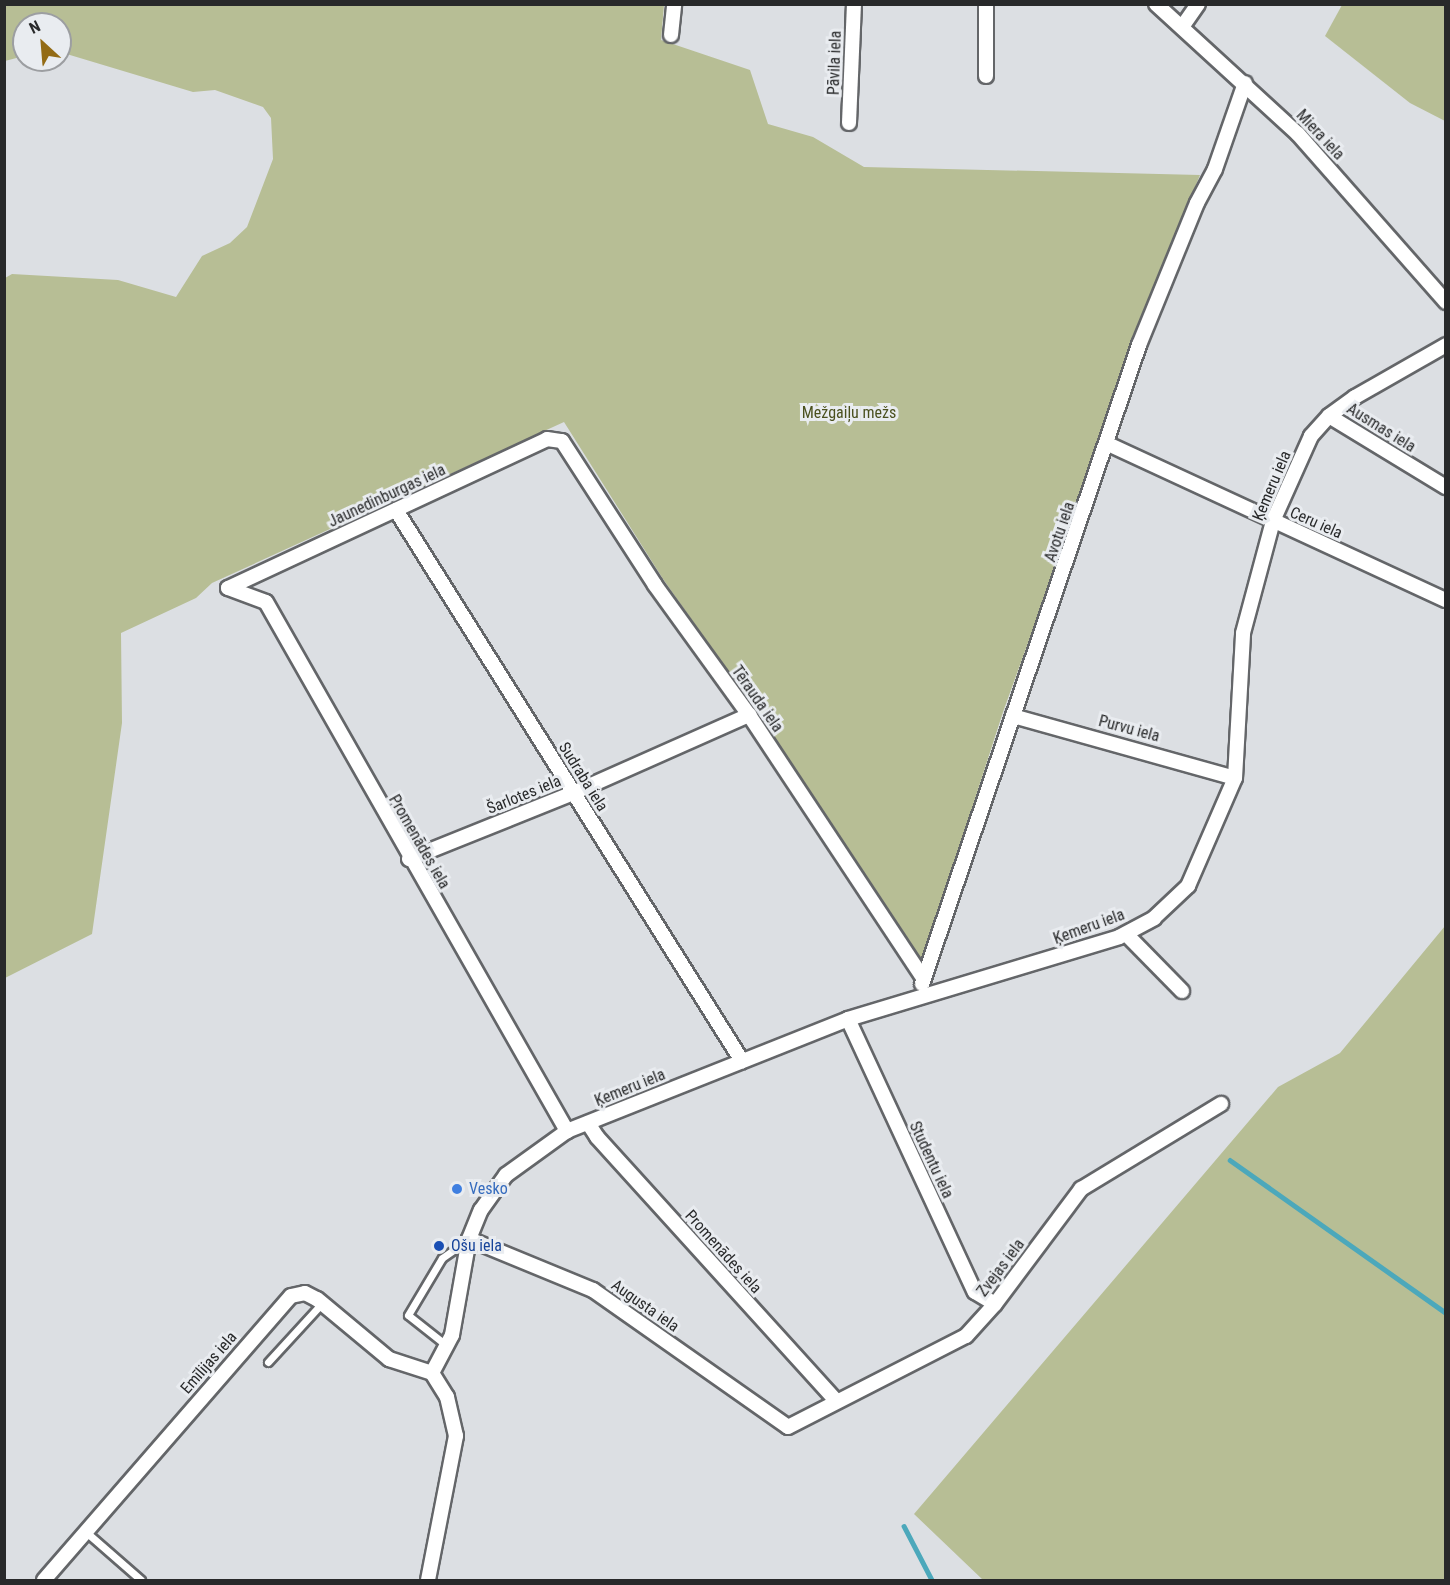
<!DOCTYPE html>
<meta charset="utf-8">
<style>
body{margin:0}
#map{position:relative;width:1450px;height:1585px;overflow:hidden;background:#dcdfe3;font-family:"Roboto Condensed",sans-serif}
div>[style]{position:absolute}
.green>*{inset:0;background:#b7be95}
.stream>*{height:4.5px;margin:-2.25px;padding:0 2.25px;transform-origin:2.25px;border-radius:2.25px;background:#4ca8bb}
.roads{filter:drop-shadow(2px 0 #646669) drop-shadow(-2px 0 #646669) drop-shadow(0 2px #646669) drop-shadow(0 -2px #646669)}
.service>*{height:7px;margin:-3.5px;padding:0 3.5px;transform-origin:3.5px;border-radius:3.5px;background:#fff}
.minor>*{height:14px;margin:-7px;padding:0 7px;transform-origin:7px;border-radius:7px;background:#fff}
.dots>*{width:16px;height:16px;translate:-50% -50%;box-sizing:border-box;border:3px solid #e9ecf0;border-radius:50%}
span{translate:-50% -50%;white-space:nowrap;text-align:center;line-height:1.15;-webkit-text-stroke:6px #e9ecf0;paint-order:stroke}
.street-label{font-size:16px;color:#28292a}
.park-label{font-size:16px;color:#4a501e}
.shop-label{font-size:16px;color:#366cbe}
.left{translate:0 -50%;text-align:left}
.transit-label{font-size:16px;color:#164399}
.frame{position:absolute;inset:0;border:6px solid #28292a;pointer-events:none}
.north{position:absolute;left:12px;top:12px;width:60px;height:60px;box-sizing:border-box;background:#e9ecf0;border:2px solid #9c9ea1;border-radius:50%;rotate:334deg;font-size:16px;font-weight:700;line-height:24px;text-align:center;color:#28292a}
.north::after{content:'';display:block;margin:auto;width:21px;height:27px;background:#936b15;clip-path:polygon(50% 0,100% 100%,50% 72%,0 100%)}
</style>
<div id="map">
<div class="green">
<i style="clip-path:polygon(5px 5px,664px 5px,661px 40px,750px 70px,768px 124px,813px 137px,864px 167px,1200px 175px,1131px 342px,1101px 441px,1003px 712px,922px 963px,753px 707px,663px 579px,564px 422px,212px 583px,196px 598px,121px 633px,122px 723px,92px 934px,5px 978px,5px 278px,12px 274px,118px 280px,176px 297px,202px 256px,230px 243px,247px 227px,273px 159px,271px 118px,263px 107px,215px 90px,193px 92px,60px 52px,60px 24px,24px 24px,24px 56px,5px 61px)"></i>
<i style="clip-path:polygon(1342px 5px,1445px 5px,1445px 121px,1410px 103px,1325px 36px)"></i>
<i style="clip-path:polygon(1445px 926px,1445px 1580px,983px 1580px,914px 1514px,1278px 1087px,1340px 1053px)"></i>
</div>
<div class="stream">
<i style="left:1230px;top:1160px;width:265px;rotate:35.3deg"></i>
<i style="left:904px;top:1526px;width:61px;rotate:62.6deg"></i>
</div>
<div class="roads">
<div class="service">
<i style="left:446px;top:1345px;width:48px;rotate:-141.7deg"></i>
<i style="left:408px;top:1315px;width:66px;rotate:-59.2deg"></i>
<i style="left:442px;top:1258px;width:33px;rotate:-35deg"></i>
<i style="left:268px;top:1362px;width:80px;rotate:-47.5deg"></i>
<i style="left:86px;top:1532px;width:73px;rotate:41.1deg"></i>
</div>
<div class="minor">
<i style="left:1156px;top:4px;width:193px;rotate:42.5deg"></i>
<i style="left:1298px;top:134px;width:224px;rotate:48.6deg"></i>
<i style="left:1182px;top:27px;width:28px;rotate:-55deg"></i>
<i style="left:671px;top:35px;width:31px;rotate:-84deg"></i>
<i style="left:986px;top:76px;width:72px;rotate:-90deg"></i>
<i style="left:849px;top:123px;width:119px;rotate:-87.6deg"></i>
<i style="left:1329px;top:416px;width:137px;rotate:31.3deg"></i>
<i style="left:1108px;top:444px;width:372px;rotate:24.8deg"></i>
<i style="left:396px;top:510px;width:651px;rotate:57.87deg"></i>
<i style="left:228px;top:588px;width:352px;rotate:-25deg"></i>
<i style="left:547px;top:439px;width:15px;rotate:8deg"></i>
<i style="left:562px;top:441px;width:171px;rotate:57.1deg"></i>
<i style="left:655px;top:585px;width:160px;rotate:54.1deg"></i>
<i style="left:749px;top:715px;width:315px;rotate:56.5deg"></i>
<i style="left:228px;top:588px;width:40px;rotate:20.2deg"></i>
<i style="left:266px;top:602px;width:609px;rotate:60.36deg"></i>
<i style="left:1013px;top:716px;width:230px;rotate:15.6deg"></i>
<i style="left:409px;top:859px;width:177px;rotate:-21.9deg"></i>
<i style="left:573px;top:793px;width:193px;rotate:-23.9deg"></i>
<i style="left:1126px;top:934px;width:80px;rotate:45.5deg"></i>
<i style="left:922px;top:984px;width:675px;rotate:-71.24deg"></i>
<i style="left:1139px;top:345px;width:153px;rotate:-67.8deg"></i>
<i style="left:1197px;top:203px;width:38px;rotate:-62deg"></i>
<i style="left:1215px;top:169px;width:91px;rotate:-70.8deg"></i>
<i style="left:848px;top:1019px;width:301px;rotate:65.1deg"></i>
<i style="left:975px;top:1292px;width:23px;rotate:31deg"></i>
<i style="left:588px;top:1123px;width:17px;rotate:57deg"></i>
<i style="left:597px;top:1137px;width:356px;rotate:47.8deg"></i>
<i style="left:469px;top:1239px;width:134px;rotate:22.4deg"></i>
<i style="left:593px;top:1290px;width:238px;rotate:35.1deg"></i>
<i style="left:788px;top:1427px;width:200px;rotate:-27.1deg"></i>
<i style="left:966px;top:1336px;width:43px;rotate:-47.8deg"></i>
<i style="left:995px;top:1304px;width:144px;rotate:-53.2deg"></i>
<i style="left:1081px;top:1189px;width:164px;rotate:-31.3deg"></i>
<i style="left:432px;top:1373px;width:43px;rotate:-62.2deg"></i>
<i style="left:452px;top:1335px;width:97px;rotate:-80deg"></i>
<i style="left:469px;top:1239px;width:31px;rotate:-68deg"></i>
<i style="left:481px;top:1210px;width:43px;rotate:-54.5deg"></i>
<i style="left:506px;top:1175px;width:75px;rotate:-35.8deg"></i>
<i style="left:567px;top:1131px;width:302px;rotate:-21.7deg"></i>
<i style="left:848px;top:1019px;width:283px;rotate:-16.8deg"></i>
<i style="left:1119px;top:937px;width:40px;rotate:-28deg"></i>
<i style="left:1154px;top:918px;width:47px;rotate:-43.3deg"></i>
<i style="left:1188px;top:886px;width:118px;rotate:-66.5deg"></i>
<i style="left:1235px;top:778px;width:145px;rotate:-86.8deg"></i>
<i style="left:1243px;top:633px;width:116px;rotate:-75deg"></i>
<i style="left:1273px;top:521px;width:93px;rotate:-65.9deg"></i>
<i style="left:1311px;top:436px;width:27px;rotate:-48deg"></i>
<i style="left:1329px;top:416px;width:32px;rotate:-36deg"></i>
<i style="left:1355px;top:397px;width:105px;rotate:-29.7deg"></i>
<i style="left:44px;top:1580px;width:376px;rotate:-49deg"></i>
<i style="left:291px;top:1296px;width:14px;rotate:-12deg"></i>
<i style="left:305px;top:1293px;width:13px;rotate:27deg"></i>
<i style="left:317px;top:1299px;width:94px;rotate:39.8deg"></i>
<i style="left:389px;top:1359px;width:45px;rotate:18deg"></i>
<i style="left:428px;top:1580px;width:147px;rotate:-79deg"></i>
<i style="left:456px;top:1436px;width:40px;rotate:-103deg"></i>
<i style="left:447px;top:1397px;width:28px;rotate:-122deg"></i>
</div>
</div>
<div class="dots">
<i style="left:457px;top:1189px;background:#3f7fe0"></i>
<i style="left:439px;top:1246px;background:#1a4fb4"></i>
</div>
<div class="street-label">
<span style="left:835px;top:63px;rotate:-88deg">Pāvila iela</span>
<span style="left:1320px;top:135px;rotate:47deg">Miera iela</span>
<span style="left:1381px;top:428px;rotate:32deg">Ausmas iela</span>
<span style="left:1272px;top:486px;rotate:-67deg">Ķemeru iela</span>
<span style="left:387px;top:496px;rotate:-25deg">Jaunedinburgas iela</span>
<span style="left:1316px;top:523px;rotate:24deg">Ceru iela</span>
<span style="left:1060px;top:532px;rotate:-71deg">Avotu iela</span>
<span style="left:757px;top:699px;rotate:55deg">Tērauda iela</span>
<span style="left:1129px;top:729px;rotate:15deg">Purvu iela</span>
<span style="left:583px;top:777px;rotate:58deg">Sudraba iela</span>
<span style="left:524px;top:795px;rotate:-22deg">Šarlotes iela</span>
<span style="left:419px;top:842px;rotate:60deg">Promenādes iela</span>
<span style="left:1089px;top:927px;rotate:-20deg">Ķemeru iela</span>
<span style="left:630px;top:1088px;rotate:-22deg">Ķemeru iela</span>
<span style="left:931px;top:1160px;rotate:65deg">Studentu iela</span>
<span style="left:723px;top:1252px;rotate:48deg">Promenādes iela</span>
<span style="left:1001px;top:1268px;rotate:-53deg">Zvejas iela</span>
<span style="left:645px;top:1306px;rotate:35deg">Augusta iela</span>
<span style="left:209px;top:1363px;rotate:-49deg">Emīlijas iela</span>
</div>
<div class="park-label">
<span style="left:849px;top:413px">Mežgaiļu mežs</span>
</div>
<div class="shop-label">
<span class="left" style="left:469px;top:1189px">Vesko</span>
</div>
<div class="transit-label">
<span class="left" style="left:451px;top:1246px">Ošu iela</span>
</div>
<div class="frame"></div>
<div class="north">N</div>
</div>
